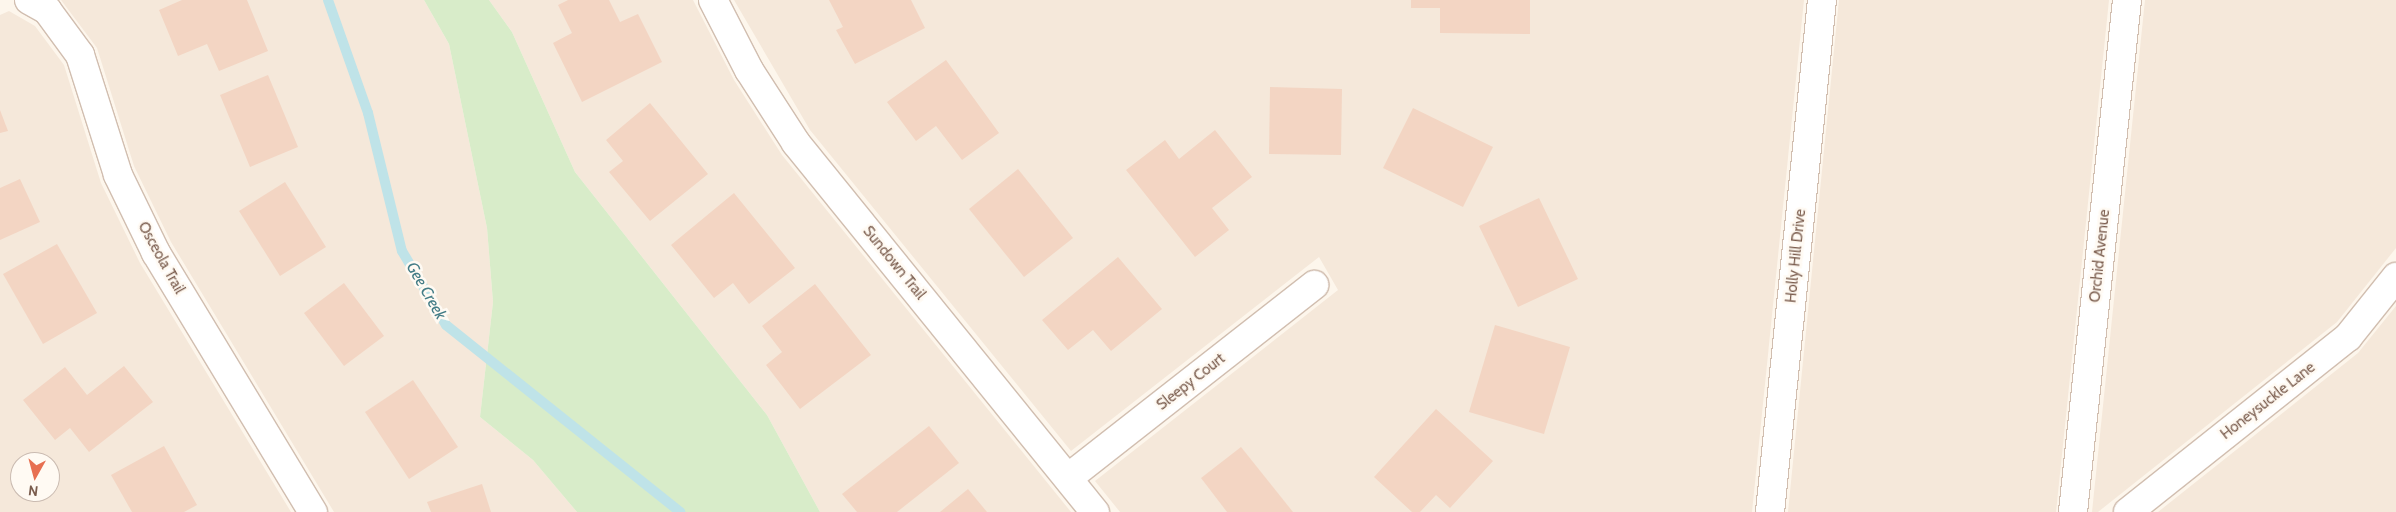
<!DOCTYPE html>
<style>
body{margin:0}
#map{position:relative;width:2396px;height:512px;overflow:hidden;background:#fdf6ec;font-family:Cabin,sans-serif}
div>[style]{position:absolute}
.residential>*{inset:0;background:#f5e8da}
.green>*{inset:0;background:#d8ecc9}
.stream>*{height:10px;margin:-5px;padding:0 5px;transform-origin:5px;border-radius:5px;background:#bfe3e8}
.building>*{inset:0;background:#f3d5c3}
.roads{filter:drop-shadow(1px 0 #d1beb0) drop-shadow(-1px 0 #d1beb0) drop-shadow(0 1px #d1beb0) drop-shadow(0 -1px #d1beb0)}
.minor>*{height:28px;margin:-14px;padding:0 14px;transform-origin:14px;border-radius:14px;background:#fff}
span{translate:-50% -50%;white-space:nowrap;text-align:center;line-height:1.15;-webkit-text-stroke:5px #fffaf3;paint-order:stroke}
.street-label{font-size:15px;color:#7a5c4d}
.water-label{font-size:16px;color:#437c86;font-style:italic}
.north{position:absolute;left:10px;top:452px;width:50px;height:50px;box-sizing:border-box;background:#fffaf3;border:1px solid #cabbb1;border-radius:50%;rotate:187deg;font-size:14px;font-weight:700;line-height:20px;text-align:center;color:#7a5c4d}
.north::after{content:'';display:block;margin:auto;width:18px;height:22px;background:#e76f51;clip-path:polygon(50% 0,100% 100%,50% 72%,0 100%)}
</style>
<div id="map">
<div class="residential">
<i style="clip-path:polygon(61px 0,424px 0,449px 44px,487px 228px,493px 302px,480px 417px,533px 460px,577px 512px,334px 512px,171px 242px,134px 166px,97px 48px)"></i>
<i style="clip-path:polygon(489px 0,693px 0,734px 80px,782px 155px,1071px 512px,820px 512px,767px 415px,575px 172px,512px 32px)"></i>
<i style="clip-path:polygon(734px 0,1804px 0,1752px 512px,1120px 512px,1095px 481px,1338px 290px,1319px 257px,1071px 451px,810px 130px)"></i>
<i style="clip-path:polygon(1839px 0,2109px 0,2056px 512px,1788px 512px)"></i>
<i style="clip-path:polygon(2145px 0,2396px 0,2396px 248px,2337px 322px,2098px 512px,2092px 512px)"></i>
<i style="clip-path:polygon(evenodd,9px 11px,35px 26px,64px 65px,101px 183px,140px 263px,291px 512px,0 512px,0 15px,9px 11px,20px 462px,50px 462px,50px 492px,20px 492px,20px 462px)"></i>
<i style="clip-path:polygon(2396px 306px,2396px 512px,2158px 512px,2358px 353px)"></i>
</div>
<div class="green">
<i style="clip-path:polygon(424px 0,489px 0,512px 32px,575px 172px,767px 415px,820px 512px,577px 512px,533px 460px,480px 417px,493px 302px,487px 228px,449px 44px)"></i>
</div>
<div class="stream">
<i style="left:328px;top:0;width:120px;rotate:70.5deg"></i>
<i style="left:368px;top:113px;width:142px;rotate:76.2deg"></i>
<i style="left:402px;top:251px;width:86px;rotate:59.3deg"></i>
<i style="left:446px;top:325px;width:300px;rotate:38.6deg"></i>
</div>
<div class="building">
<i style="clip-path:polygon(182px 0,247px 0,268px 51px,219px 71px,207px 44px,178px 56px,159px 10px)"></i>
<i style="clip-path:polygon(568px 0,609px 0,620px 22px,638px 14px,662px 62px,582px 102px,553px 43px,572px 33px,558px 5px)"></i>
<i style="clip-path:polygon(829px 0,911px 0,925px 28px,855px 64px,836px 30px,843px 27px)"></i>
<i style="clip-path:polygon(1411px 0,1530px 0,1530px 34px,1440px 33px,1440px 8px,1411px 8px)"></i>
<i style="clip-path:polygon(946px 60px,999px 133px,962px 160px,936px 126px,916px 141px,887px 102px)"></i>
<i style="clip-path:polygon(268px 75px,298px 147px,250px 167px,220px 95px)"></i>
<i style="clip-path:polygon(1270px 87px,1342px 89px,1341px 155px,1269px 154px)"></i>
<i style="clip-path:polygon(650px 103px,708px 174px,650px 221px,609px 172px,623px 161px,606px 140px)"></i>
<i style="clip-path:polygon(1413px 108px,1493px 147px,1463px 207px,1383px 168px)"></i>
<i style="clip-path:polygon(0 110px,8px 131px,0 133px)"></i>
<i style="clip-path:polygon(1215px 130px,1252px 177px,1212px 208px,1229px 230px,1195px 257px,1126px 170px,1165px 140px,1179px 159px)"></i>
<i style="clip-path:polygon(1018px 169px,1073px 238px,1024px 277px,969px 209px)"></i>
<i style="clip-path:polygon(20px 179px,40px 222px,0 240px,0 188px)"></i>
<i style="clip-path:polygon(285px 182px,326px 247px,280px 276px,239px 211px)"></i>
<i style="clip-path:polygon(734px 193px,795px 268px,749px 304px,733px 283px,714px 298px,671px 245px)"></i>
<i style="clip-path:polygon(1539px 198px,1578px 279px,1518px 307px,1479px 226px)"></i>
<i style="clip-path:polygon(57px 244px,97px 313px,43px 344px,3px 274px)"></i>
<i style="clip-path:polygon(1118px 257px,1162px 309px,1111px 351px,1093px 330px,1068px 350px,1042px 320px)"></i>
<i style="clip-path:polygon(344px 283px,384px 336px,344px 366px,304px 313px)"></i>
<i style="clip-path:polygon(815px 284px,871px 355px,800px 409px,766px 365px,782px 352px,762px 326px)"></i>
<i style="clip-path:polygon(1495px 325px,1570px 347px,1544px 434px,1469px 412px)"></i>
<i style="clip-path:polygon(124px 366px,153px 402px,89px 452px,70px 428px,55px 440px,23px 400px,65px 367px,87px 395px)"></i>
<i style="clip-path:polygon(413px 380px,458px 447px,409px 479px,365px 412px)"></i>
<i style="clip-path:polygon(1436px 409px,1493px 461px,1450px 508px,1436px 495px,1420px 512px,1412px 512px,1374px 477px)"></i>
<i style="clip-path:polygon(929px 426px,959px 463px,897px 512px,857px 512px,842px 494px)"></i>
<i style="clip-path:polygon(164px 446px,197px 505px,184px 512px,132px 512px,111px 475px)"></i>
<i style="clip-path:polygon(1241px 447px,1293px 512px,1227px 512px,1201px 478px)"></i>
<i style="clip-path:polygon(482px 484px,491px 512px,431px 512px,427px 502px)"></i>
<i style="clip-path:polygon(968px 489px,987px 512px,940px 512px)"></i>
</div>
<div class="roads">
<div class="minor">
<i style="left:29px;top:0;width:21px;rotate:29deg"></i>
<i style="left:47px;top:10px;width:56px;rotate:53.7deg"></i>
<i style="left:80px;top:55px;width:126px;rotate:72.4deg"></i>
<i style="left:118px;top:175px;width:87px;rotate:64deg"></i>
<i style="left:156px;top:253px;width:303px;rotate:58.8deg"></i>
<i style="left:713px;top:0;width:79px;rotate:62.8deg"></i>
<i style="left:749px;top:70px;width:87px;rotate:57.2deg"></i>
<i style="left:796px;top:143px;width:475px;rotate:51deg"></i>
<i style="left:1068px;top:478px;width:313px;rotate:-38.1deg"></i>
<i style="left:1770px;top:512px;width:515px;rotate:-84.2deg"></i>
<i style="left:2073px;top:512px;width:515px;rotate:-83.98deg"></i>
<i style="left:2128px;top:512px;width:281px;rotate:-38.5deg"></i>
<i style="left:2348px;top:337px;width:77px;rotate:-51.3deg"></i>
</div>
</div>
<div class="street-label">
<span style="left:1796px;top:256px;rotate:-84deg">Holly Hill Drive</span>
<span style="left:2100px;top:256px;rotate:-84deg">Orchid Avenue</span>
<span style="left:161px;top:258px;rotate:61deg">Osceola Trail</span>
<span style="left:894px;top:263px;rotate:51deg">Sundown Trail</span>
<span style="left:1191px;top:382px;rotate:-38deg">Sleepy Court</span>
<span style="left:2268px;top:401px;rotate:-38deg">Honeysuckle Lane</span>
</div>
<div class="water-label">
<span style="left:426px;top:291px;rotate:60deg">Gee Creek</span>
</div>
<div class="north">N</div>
</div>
